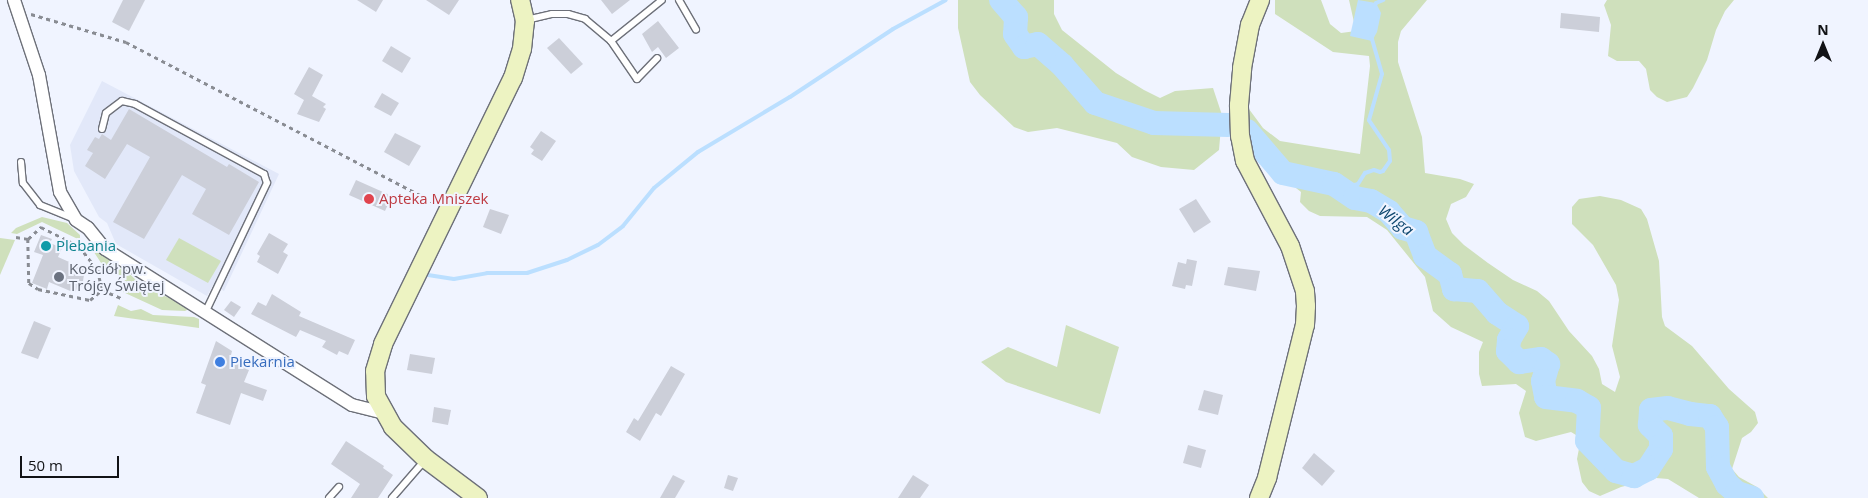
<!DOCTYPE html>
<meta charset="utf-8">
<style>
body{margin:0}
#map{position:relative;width:1868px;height:498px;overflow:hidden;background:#f0f4ff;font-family:"Open Sans",sans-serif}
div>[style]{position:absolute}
.built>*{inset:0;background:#e2e8f9}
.green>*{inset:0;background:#cfe0bc}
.water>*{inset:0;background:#bbdfff}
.stream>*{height:4px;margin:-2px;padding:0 2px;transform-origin:2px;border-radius:2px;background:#bbdfff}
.river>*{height:24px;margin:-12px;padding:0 12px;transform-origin:12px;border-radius:12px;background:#bbdfff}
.building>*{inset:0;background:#cccfd9}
.path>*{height:2.5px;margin-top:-1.25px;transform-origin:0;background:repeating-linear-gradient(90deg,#898c93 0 4px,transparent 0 8px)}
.roads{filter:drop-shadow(1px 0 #6d7079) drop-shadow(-1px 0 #6d7079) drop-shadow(0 1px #6d7079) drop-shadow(0 -1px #6d7079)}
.lane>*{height:6px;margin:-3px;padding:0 3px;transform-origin:3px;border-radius:3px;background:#fff}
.street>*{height:12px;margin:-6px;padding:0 6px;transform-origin:6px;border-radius:6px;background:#fff}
.secondary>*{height:18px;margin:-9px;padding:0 9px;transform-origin:9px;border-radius:9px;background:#edf3c2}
.dots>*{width:14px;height:14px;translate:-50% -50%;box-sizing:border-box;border:2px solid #f0f4ff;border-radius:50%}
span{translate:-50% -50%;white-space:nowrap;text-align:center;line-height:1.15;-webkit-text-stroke:4px #f0f4ff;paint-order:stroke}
.health-label{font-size:15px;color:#be3a42}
.left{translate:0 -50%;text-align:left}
.culture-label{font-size:15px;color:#0d838f}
.worship-label{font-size:15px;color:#5b616d}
.shop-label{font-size:15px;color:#366cbe}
.water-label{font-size:16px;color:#0e476f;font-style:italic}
.north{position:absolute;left:1798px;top:20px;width:50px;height:50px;-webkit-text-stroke:4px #f0f4ff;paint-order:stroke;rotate:0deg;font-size:14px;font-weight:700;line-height:20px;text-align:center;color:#121316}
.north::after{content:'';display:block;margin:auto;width:18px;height:22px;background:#121316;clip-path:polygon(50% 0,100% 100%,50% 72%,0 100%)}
.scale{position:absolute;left:20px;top:456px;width:99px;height:22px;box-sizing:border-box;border:2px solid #121316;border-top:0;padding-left:6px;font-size:15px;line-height:18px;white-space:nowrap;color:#121316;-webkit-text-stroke:4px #f0f4ff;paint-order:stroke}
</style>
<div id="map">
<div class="built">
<i style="clip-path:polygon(102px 81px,279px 174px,224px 291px,213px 285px,207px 296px,116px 244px,107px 223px,99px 217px,74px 171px,70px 145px)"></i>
</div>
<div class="green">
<i style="clip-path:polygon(958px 0,1054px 0,1054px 14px,1062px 30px,1116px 73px,1144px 90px,1160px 98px,1175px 91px,1213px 88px,1222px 115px,1219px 150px,1194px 170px,1161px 167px,1132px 157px,1117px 143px,1057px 128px,1028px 132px,1014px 127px,980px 95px,970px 82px,958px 28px)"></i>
<i style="clip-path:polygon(1275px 0,1321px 0,1330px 24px,1341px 33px,1356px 31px,1349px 0,1427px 0,1401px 31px,1398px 42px,1398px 62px,1422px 137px,1425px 173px,1460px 179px,1474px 184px,1466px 197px,1451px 204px,1446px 219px,1452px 233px,1464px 245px,1488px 263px,1513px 280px,1537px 291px,1549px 301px,1569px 331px,1592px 356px,1599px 369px,1602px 384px,1615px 392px,1620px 377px,1612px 346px,1619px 300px,1616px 285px,1593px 245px,1572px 224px,1572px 207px,1579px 199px,1600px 196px,1621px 200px,1641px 209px,1647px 219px,1659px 261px,1662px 317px,1665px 326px,1692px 346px,1729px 389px,1755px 412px,1758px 423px,1751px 432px,1742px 438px,1732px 469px,1739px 477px,1757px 487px,1768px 498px,1699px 498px,1668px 479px,1656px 478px,1621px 487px,1600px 496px,1589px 491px,1582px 482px,1577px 459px,1581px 438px,1571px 432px,1536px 441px,1525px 437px,1519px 413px,1526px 391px,1516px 384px,1482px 386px,1479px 374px,1479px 352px,1483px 342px,1451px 327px,1433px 311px,1425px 277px,1387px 230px,1367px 217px,1320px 216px,1309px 211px,1300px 202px,1301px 192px,1291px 184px,1280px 181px,1263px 165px,1250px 133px,1246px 105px,1263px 128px,1280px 141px,1360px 154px,1370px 66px,1369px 56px,1333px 52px,1275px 14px)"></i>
<i style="clip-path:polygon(1607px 0,1734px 0,1725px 11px,1716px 30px,1707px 60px,1693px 88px,1687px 97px,1667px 102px,1657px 97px,1650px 90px,1646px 69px,1639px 61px,1617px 61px,1608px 56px,1611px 25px,1604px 5px)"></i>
<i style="clip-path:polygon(42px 217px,67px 223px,80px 235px,80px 240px,42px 222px,17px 234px,11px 233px,16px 228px)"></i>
<i style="clip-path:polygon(0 238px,15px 240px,0 275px)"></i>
<i style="clip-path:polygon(179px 238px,221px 261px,208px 283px,166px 260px)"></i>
<i style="clip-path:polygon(90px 246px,115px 260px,136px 280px,157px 293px,187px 305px,189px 309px,185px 311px,162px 310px,123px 292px,127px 282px,103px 266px)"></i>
<i style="clip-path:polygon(118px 305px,131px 311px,141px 309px,153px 315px,194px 317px,199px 319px,199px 328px,114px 316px)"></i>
<i style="clip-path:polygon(1066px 325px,1119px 347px,1100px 414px,1006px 382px,981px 362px,1008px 347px,1057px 367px)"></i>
</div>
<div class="water">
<i style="clip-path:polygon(1358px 0,1376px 3px,1381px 13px,1377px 32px,1372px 41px,1350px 36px)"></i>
</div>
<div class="stream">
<i style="left:1374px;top:8px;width:5px;rotate:-68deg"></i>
<i style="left:1376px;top:3px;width:8px;rotate:-23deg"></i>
<i style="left:1341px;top:188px;width:17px;rotate:-13deg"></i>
<i style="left:1358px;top:184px;width:13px;rotate:-58deg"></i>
<i style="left:1365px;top:173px;width:9px;rotate:-18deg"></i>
<i style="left:1374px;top:170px;width:6px;rotate:18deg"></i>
<i style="left:1380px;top:172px;width:3px;rotate:-18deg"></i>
<i style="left:1383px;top:171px;width:12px;rotate:-55deg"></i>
<i style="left:1390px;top:161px;width:11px;rotate:-95deg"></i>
<i style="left:1389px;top:150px;width:36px;rotate:-124deg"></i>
<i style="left:1369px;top:120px;width:48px;rotate:-74.2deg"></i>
<i style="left:1382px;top:74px;width:40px;rotate:-106deg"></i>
<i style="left:428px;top:275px;width:26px;rotate:9deg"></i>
<i style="left:454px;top:279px;width:34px;rotate:-10deg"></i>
<i style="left:487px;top:273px;width:40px"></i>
<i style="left:527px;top:273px;width:42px;rotate:-18deg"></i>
<i style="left:567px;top:260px;width:34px;rotate:-26deg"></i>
<i style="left:598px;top:245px;width:31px;rotate:-37deg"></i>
<i style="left:623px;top:226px;width:49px;rotate:-50.8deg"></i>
<i style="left:654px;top:188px;width:57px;rotate:-39.3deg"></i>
<i style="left:698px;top:152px;width:107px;rotate:-30.9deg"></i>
<i style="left:790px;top:97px;width:123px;rotate:-33.4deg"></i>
<i style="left:893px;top:29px;width:60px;rotate:-28.7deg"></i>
</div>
<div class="river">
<i style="left:1001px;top:0;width:23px;rotate:49deg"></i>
<i style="left:1016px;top:17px;width:17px;rotate:93deg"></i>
<i style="left:1015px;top:34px;width:16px;rotate:55deg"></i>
<i style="left:1024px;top:47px;width:14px;rotate:-12deg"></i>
<i style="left:1038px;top:44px;width:32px;rotate:41deg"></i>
<i style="left:1062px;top:65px;width:50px;rotate:49deg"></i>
<i style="left:1095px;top:103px;width:62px;rotate:18.7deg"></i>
<i style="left:1154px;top:123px;width:74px;rotate:1.5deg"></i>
<i style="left:1247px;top:131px;width:55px;rotate:49.4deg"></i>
<i style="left:1283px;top:173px;width:52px;rotate:12.2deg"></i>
<i style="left:1334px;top:184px;width:25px;rotate:34deg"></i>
<i style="left:1355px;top:198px;width:16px;rotate:11deg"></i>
<i style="left:1371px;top:201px;width:21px;rotate:31deg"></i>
<i style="left:1389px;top:212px;width:21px;rotate:49deg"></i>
<i style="left:1403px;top:228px;width:14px;rotate:17deg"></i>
<i style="left:1416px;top:232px;width:26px;rotate:69deg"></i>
<i style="left:1425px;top:256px;width:31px;rotate:36deg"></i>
<i style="left:1450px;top:274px;width:16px;rotate:75deg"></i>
<i style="left:1454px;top:289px;width:24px;rotate:5deg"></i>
<i style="left:1478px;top:291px;width:29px;rotate:49deg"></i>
<i style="left:1497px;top:313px;width:24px;rotate:33deg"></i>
<i style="left:1517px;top:326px;width:16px;rotate:120deg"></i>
<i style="left:1509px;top:340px;width:11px;rotate:95deg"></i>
<i style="left:1508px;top:351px;width:16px;rotate:45deg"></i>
<i style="left:1519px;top:362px;width:22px;rotate:-8deg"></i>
<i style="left:1541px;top:359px;width:9px;rotate:36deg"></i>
<i style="left:1548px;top:364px;width:18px;rotate:106deg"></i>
<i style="left:1543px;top:381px;width:16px;rotate:79deg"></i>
<i style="left:1546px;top:397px;width:31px;rotate:7deg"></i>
<i style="left:1577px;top:401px;width:14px;rotate:30deg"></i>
<i style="left:1589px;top:408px;width:33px;rotate:93deg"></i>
<i style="left:1587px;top:441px;width:42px;rotate:46deg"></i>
<i style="left:1616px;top:471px;width:19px;rotate:16deg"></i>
<i style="left:1634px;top:476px;width:16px;rotate:-27deg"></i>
<i style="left:1648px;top:469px;width:24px;rotate:-57deg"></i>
<i style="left:1661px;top:449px;width:13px;rotate:-90deg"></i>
<i style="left:1661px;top:436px;width:16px;rotate:-135deg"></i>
<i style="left:1650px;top:425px;width:15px;rotate:-86deg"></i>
<i style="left:1651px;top:410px;width:17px;rotate:-7deg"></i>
<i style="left:1668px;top:408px;width:23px;rotate:15deg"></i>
<i style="left:1690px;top:414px;width:20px;rotate:6deg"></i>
<i style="left:1710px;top:416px;width:13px;rotate:58deg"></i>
<i style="left:1717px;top:427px;width:40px;rotate:88.6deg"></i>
<i style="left:1718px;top:467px;width:19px;rotate:62deg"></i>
<i style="left:1727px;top:484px;width:13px;rotate:42deg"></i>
<i style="left:1737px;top:493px;width:16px;rotate:18deg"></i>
</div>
<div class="building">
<i style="clip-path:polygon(123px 0,145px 0,129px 31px,112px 22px)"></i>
<i style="clip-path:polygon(357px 0,383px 0,376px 12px)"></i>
<i style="clip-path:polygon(426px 0,459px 0,449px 15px)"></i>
<i style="clip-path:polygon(601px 0,630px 0,612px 14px)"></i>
<i style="clip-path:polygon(1561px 13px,1600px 17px,1599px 32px,1560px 28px)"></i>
<i style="clip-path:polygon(658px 21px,679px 48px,666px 58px,658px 47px,652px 52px,642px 34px)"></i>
<i style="clip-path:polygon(559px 38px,583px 64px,571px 74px,547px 48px)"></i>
<i style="clip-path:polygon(391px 46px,411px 58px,402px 73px,382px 61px)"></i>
<i style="clip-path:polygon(309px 67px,323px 75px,312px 96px,326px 104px,323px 107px,326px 109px,319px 122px,297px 114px,304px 100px,294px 94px)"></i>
<i style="clip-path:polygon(382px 93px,399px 103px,391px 116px,374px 107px)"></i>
<i style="clip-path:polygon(129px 109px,227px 167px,229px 164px,259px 182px,229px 235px,192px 214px,206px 189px,182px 175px,144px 239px,113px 222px,150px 157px,127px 144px,105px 179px,85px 166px,93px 153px,87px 150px,95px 137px,99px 139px,102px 134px,111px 140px)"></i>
<i style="clip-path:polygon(541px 131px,556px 141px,542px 161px,531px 154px,534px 150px,530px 147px)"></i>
<i style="clip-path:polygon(395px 133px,421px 146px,409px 166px,384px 152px)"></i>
<i style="clip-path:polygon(356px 180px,392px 196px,385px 211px,349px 195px)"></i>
<i style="clip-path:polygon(1196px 199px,1211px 222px,1194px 233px,1179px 209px)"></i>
<i style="clip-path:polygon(490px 209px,509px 215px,501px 234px,483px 227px)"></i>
<i style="clip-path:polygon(269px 233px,288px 244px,283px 252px,288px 255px,278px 274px,257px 262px,260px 256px,257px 254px)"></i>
<i style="clip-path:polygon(41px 235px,52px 239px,50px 243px,62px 248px,58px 257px,85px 269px,82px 287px,77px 288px,75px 293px,49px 282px,47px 289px,32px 283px,43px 255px,34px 252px)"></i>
<i style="clip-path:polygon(1187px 259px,1197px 261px,1192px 286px,1186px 285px,1185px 289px,1172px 286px,1178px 262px,1186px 264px)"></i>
<i style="clip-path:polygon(1228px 267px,1260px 271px,1256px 291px,1224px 285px)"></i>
<i style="clip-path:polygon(272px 294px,301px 312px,299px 316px,355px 340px,348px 355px,339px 351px,337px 355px,322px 347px,326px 341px,300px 330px,296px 337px,251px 314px,258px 302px,266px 306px)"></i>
<i style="clip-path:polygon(231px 301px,241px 307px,234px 317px,224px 310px)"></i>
<i style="clip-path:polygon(34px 321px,51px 328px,38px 359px,21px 353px)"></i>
<i style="clip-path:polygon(216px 341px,232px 351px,231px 355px,243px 360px,242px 363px,248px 365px,246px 369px,249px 370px,244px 382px,267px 390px,263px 401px,241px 393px,230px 425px,196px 413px,206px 385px,201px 383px)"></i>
<i style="clip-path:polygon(410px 354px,435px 358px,432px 374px,407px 370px)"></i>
<i style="clip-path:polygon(671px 366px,685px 374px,661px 416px,656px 413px,640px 441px,626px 432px,634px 418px,638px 421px)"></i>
<i style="clip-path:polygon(1204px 390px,1223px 395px,1218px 415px,1198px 410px)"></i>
<i style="clip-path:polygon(434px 407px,451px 410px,448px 425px,432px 422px)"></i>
<i style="clip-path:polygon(346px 441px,384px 466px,383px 468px,393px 475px,378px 498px,351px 498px,360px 484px,331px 464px)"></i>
<i style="clip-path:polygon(1188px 445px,1206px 450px,1201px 468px,1183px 463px)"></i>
<i style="clip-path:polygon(1314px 453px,1335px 471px,1322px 486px,1302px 468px)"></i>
<i style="clip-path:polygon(673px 475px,685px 481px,675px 498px,660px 498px)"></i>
<i style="clip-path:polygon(728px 475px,738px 478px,733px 491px,724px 488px)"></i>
<i style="clip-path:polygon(913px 475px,929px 485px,920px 498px,898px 498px)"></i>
</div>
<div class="path">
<i style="left:31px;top:14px;width:99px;rotate:16.4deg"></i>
<i style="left:126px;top:42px;width:348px;rotate:27.5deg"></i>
<i style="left:16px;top:237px;width:12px;rotate:9deg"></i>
<i style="left:28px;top:239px;width:18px;rotate:-43deg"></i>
<i style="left:41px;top:227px;width:42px;rotate:26.6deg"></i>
<i style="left:79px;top:246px;width:31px;rotate:52deg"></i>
<i style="left:98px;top:270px;width:20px;rotate:79deg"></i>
<i style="left:102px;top:290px;width:21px;rotate:23deg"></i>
<i style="left:28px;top:239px;width:44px;rotate:88.7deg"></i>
<i style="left:29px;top:283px;width:11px;rotate:34deg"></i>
<i style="left:38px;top:289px;width:53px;rotate:11.9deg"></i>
<i style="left:90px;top:300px;width:16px;rotate:-40deg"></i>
</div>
<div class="roads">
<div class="lane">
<i style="left:679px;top:0;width:34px;rotate:60deg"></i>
<i style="left:526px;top:20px;width:27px;rotate:-13deg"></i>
<i style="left:552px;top:14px;width:16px"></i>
<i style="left:568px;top:14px;width:18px;rotate:16deg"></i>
<i style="left:585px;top:19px;width:34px;rotate:40deg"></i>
<i style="left:611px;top:41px;width:65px;rotate:-38.8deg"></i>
<i style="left:611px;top:41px;width:46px;rotate:55.6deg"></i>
<i style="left:637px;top:79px;width:29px;rotate:-46deg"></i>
<i style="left:102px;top:129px;width:16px;rotate:-76deg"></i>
<i style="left:106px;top:113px;width:20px;rotate:-37deg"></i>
<i style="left:122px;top:101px;width:13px;rotate:13deg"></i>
<i style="left:135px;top:104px;width:147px;rotate:28.5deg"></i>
<i style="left:264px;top:174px;width:9px;rotate:72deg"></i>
<i style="left:267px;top:183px;width:142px;rotate:115.5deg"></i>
<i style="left:21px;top:162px;width:21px;rotate:85deg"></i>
<i style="left:23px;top:183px;width:28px;rotate:52deg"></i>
<i style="left:40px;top:205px;width:35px;rotate:22deg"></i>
<i style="left:329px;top:498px;width:15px;rotate:-48deg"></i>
<i style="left:392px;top:498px;width:50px;rotate:-49deg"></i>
</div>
<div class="street">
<i style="left:14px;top:0;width:79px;rotate:71.6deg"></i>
<i style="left:39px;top:75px;width:119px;rotate:79.8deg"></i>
<i style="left:60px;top:192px;width:32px;rotate:60deg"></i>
<i style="left:76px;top:220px;width:14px;rotate:34deg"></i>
<i style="left:88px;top:228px;width:27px;rotate:51deg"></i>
<i style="left:105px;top:249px;width:292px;rotate:32.3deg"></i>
<i style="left:352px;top:405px;width:33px;rotate:14deg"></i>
</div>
<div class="secondary">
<i style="left:478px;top:498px;width:65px;rotate:-143.1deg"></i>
<i style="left:426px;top:459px;width:46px;rotate:-135.9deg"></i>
<i style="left:393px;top:427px;width:35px;rotate:-119deg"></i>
<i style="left:376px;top:396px;width:25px;rotate:-92deg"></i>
<i style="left:375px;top:371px;width:28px;rotate:-73deg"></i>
<i style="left:383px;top:344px;width:296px;rotate:-64deg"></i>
<i style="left:513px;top:78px;width:30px;rotate:-73deg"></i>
<i style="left:522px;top:49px;width:28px;rotate:-84deg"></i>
<i style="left:525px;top:21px;width:22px;rotate:-103deg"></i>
<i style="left:1259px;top:498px;width:22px;rotate:-68deg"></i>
<i style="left:1267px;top:478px;width:158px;rotate:-76.1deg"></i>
<i style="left:1305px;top:325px;width:19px;rotate:-87deg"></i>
<i style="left:1306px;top:306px;width:15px;rotate:-94deg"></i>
<i style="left:1305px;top:291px;width:47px;rotate:-108.4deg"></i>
<i style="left:1290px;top:246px;width:96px;rotate:-117.9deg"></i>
<i style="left:1245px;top:161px;width:25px;rotate:-101deg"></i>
<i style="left:1240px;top:136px;width:31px;rotate:-92deg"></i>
<i style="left:1239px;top:105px;width:37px;rotate:-85deg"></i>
<i style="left:1242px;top:68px;width:44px;rotate:-79.5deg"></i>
<i style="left:1250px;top:25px;width:27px;rotate:-68deg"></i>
</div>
</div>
<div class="dots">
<i style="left:369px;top:199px;background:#e0444e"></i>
<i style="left:46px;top:246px;background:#0f9aa8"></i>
<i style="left:59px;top:277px;background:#6b7280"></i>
<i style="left:220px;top:362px;background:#3f7fe0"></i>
</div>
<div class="health-label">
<span class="left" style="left:379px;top:199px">Apteka Mniszek</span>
</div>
<div class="culture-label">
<span class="left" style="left:56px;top:246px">Plebania</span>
</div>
<div class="worship-label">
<span class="left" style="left:69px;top:277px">Kościół pw.<br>Trójcy Świętej</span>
</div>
<div class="shop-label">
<span class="left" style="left:230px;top:362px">Piekarnia</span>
</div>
<div class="water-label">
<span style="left:1396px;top:220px;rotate:37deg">Wilga</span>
</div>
<div class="north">N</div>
<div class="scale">50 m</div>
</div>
